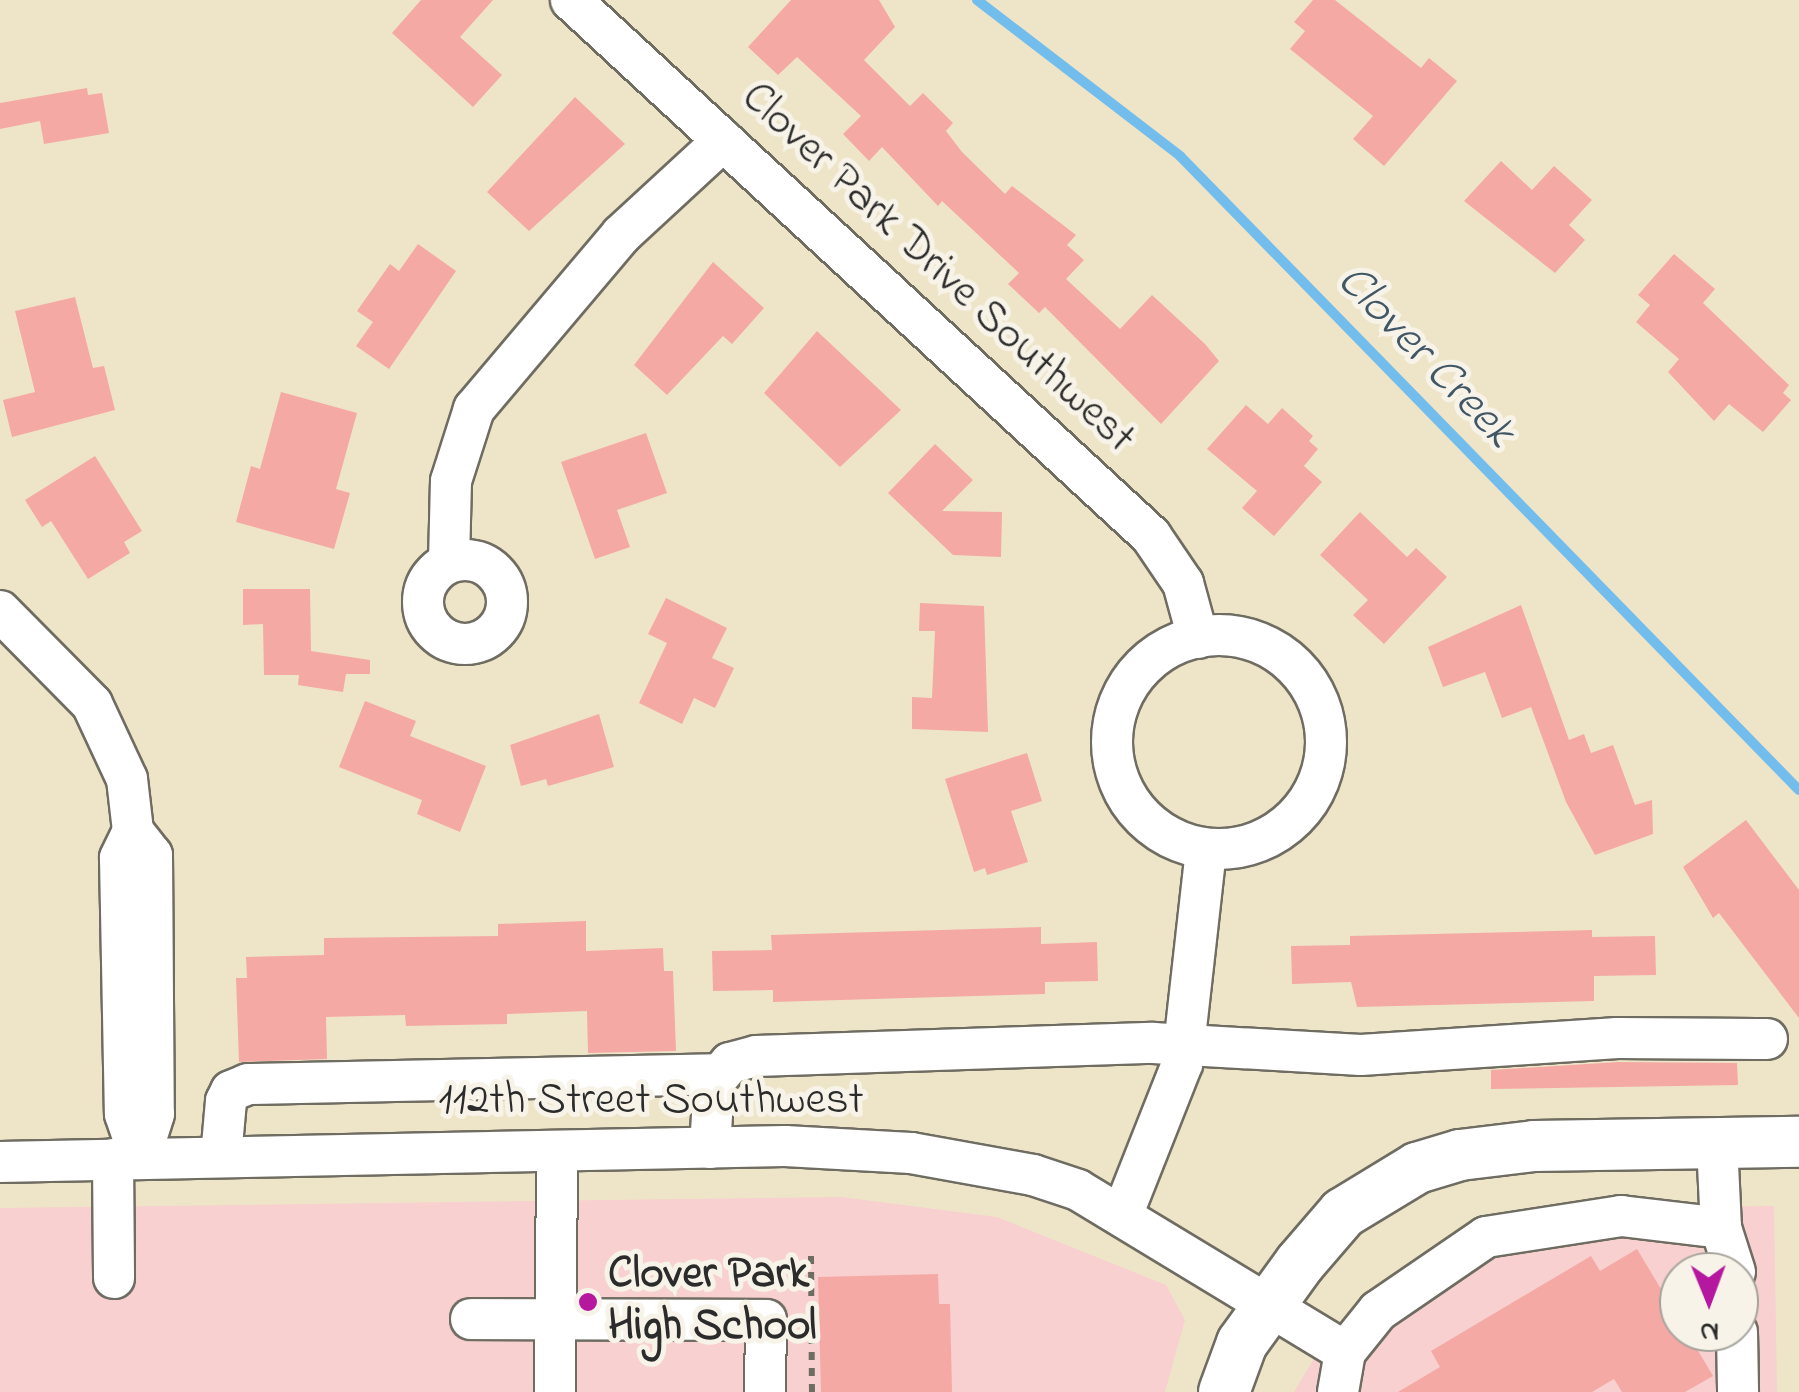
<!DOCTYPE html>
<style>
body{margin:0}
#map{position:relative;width:1799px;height:1392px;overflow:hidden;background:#eee5c8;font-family:"Indie Flower",sans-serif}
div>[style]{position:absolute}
.built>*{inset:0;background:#f7d0cf}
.stream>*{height:10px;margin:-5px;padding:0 5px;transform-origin:5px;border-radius:5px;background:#73bdec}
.building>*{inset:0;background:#f5a9a4}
.path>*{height:6px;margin-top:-3px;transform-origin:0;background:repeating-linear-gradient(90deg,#6f6c62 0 8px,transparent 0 16px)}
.roads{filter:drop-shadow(2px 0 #6f6c62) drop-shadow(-2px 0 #6f6c62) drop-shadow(0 2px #6f6c62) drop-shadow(0 -2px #6f6c62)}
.minor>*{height:40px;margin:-20px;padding:0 20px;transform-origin:20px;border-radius:20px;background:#fff}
.minor>.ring{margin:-20px;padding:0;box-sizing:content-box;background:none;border:40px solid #fff;border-radius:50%}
.major>*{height:50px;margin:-25px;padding:0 25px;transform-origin:25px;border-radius:25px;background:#fff}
.dots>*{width:28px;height:28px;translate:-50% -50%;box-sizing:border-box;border:5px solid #f7f3e8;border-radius:50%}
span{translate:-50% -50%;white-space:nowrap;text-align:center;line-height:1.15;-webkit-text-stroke:10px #f7f3e8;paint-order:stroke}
.street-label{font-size:45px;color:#2b2b2b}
.poi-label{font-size:45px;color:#2b2b2b;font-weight:700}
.left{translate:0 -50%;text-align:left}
.water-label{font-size:48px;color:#415765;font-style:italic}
.north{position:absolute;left:1659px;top:1252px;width:100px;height:100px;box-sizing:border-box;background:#f7f3e8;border:2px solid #a5a39c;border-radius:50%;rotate:179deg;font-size:28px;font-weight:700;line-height:40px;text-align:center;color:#2b2b2b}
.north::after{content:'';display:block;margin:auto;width:35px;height:45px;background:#b5179e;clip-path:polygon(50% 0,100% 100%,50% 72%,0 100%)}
</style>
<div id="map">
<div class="built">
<i style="clip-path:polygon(841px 1197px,997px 1217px,1166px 1285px,1185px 1320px,1165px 1392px,0 1392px,0 1208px)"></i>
<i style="clip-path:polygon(evenodd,1774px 1206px,1777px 1392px,1294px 1392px,1328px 1335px,1381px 1282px,1454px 1232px,1547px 1209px,1774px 1206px,1679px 1272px,1739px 1272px,1739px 1332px,1679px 1332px,1679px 1272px)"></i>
</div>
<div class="stream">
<i style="left:977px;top:0;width:256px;rotate:37.5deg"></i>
<i style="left:1180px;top:156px;width:886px;rotate:45.69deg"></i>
</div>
<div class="building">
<i style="clip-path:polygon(421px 0,493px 0,460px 37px,502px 75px,473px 107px,392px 33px)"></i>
<i style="clip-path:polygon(791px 0,879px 0,895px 27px,864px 60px,910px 106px,923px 93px,953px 123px,946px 131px,962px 152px,1005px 194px,1012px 186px,1076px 235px,1067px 245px,1084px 260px,1066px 279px,1120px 329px,1152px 295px,1205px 344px,1219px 361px,1161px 424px,1045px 307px,1039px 313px,1008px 284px,1019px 273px,942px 201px,938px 206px,882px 147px,869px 161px,843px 134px,861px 116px,797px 57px,778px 75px,748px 47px)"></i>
<i style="clip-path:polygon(1313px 0,1335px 0,1421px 68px,1429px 58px,1457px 81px,1384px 166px,1353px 139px,1373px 116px,1290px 49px,1305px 31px,1294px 22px)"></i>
<i style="clip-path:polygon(87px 88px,88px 95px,102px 93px,109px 133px,44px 144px,40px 121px,0 129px,0 103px)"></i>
<i style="clip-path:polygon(575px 97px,625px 144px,529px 231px,487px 192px)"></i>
<i style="clip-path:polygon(1501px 161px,1532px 190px,1554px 166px,1592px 200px,1569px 225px,1585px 240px,1555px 273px,1464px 201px)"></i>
<i style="clip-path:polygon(418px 244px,456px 271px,389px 369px,356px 346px,373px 322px,357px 311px,390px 264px,399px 271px)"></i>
<i style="clip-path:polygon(1674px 254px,1715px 289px,1703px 303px,1789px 385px,1783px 393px,1791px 400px,1763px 432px,1729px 404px,1714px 421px,1668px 372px,1679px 359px,1636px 322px,1650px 305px,1638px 295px)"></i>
<i style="clip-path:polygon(713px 262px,764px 308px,732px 344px,723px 336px,667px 395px,634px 365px)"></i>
<i style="clip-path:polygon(75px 297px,93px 368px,104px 366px,115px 410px,12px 437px,3px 400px,35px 392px,15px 311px)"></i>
<i style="clip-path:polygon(817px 331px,901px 410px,840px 467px,764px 393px)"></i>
<i style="clip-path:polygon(281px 392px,357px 413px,336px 489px,350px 493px,334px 549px,236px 522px,251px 466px,260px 469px)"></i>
<i style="clip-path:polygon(1246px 405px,1268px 424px,1282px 408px,1313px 436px,1309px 441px,1318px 449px,1304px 466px,1322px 482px,1274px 536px,1242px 508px,1257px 491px,1207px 449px)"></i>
<i style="clip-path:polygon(646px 433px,667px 493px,617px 510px,630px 547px,595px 559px,561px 462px)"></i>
<i style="clip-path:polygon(935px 444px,973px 480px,942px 511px,1002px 512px,1001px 557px,953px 555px,888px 493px)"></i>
<i style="clip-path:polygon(95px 456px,142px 531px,124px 542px,130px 553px,88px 579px,51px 521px,42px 527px,25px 500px)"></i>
<i style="clip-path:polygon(1360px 512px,1407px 557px,1416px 548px,1447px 577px,1384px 644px,1353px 615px,1368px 600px,1320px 555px)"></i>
<i style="clip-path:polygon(243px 589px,310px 589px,311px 651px,370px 660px,370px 674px,346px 674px,343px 692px,298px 685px,299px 675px,264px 675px,263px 624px,243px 625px)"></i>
<i style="clip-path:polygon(666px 598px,727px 628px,712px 658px,734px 668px,715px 708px,694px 698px,682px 724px,639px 703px,667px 643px,648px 634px)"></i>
<i style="clip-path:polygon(920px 603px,984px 606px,988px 732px,912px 729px,912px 697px,932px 698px,935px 631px,919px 631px)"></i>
<i style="clip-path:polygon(1521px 605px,1569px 740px,1584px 734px,1591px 753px,1613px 745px,1635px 805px,1652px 800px,1653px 834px,1595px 855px,1566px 802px,1531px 707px,1502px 718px,1485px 672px,1443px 687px,1428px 647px)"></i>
<i style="clip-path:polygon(365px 701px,416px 721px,410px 736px,486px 766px,460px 832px,417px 814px,422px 800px,339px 767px)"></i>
<i style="clip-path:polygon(599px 714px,614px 767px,548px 786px,546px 779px,521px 786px,510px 745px)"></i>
<i style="clip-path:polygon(1027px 753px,1042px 801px,1011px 811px,1028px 862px,987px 875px,985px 868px,974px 872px,945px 779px)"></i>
<i style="clip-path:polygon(1746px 820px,1799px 890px,1799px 1018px,1719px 913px,1713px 918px,1683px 867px)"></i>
<i style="clip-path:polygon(586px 921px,586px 951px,663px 948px,664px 971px,673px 971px,676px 1051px,588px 1053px,587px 1011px,507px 1014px,507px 1024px,406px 1026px,405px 1015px,326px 1017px,327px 1059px,239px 1062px,236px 978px,247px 978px,246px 957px,324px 955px,324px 938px,498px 936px,498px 924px)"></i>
<i style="clip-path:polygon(1041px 927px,1041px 944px,1097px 942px,1098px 981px,1045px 982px,1045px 994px,773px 1002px,773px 990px,713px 991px,712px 951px,772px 950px,771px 935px)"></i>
<i style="clip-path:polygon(1592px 930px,1592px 937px,1655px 936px,1656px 975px,1594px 976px,1594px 1001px,1357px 1007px,1351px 982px,1292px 984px,1291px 946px,1350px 945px,1350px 936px)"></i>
<i style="clip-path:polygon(1618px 1062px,1737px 1063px,1738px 1085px,1491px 1089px,1491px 1070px)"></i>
<i style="clip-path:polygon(1637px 1249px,1679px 1319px,1679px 1332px,1687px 1332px,1713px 1376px,1685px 1392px,1622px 1392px,1614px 1379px,1592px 1392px,1398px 1392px,1440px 1367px,1431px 1351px,1591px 1256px,1600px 1271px)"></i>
<i style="clip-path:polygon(938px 1274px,939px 1304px,950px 1304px,952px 1392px,821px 1392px,818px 1277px)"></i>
</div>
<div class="path">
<i style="left:811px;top:1256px;width:136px;rotate:89.6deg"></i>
</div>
<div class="roads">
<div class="minor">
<i style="left:571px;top:0;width:790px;rotate:42.74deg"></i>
<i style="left:1151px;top:536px;width:57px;rotate:55.8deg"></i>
<i style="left:1183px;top:583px;width:57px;rotate:74.7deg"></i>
<i class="ring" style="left:423px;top:560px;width:44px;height:44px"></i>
<i style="left:449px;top:562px;width:81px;rotate:-88.6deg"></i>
<i style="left:451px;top:481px;width:76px;rotate:-72.3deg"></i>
<i style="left:474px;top:409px;width:228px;rotate:-49.8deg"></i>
<i style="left:621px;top:235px;width:139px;rotate:-42.7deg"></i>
<i style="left:0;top:611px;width:131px;rotate:45.3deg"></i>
<i style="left:92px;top:704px;width:83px;rotate:65deg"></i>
<i style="left:127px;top:779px;width:52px;rotate:83.4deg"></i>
<i style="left:133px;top:831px;width:30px;rotate:116deg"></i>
<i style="left:120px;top:858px;width:256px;rotate:88.9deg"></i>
<i style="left:125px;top:1114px;width:46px;rotate:71.2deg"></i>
<i class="ring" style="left:1112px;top:635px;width:174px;height:174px"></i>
<i style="left:133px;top:831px;width:31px;rotate:52deg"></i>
<i style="left:152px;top:855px;width:259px;rotate:89.6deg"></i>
<i style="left:154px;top:1114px;width:46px;rotate:107.7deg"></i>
<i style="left:1717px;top:1143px;width:85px;rotate:87.3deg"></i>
<i style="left:1721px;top:1228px;width:46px;rotate:72.3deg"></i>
<i style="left:710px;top:1148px;width:66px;rotate:-86.5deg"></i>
<i style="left:714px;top:1082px;width:25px;rotate:-50deg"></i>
<i style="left:730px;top:1063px;width:27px;rotate:-15deg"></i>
<i style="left:756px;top:1056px;width:397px;rotate:-1.9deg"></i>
<i style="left:1153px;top:1043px;width:208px;rotate:3.3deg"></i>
<i style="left:1361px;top:1055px;width:257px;rotate:-3.8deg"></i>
<i style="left:1617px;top:1038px;width:150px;rotate:0.4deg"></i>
<i style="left:221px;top:1157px;width:56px;rotate:-84.9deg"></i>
<i style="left:226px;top:1101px;width:11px;rotate:-63deg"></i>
<i style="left:231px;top:1091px;width:18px;rotate:-22deg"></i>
<i style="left:248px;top:1084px;width:472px;rotate:-1.2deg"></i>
<i style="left:113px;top:1159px;width:119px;rotate:89.5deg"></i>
<i style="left:0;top:1162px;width:785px;rotate:-1.17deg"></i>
<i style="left:785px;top:1146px;width:126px;rotate:3.2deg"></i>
<i style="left:911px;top:1153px;width:124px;rotate:10.2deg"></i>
<i style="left:1033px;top:1175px;width:47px;rotate:18.4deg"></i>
<i style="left:1078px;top:1190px;width:312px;rotate:31.2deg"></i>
<i style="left:1123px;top:1213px;width:160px;rotate:-68.4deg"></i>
<i style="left:1182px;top:1064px;width:216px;rotate:-83.6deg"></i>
<i style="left:471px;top:1319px;width:295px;rotate:0.2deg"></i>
<i style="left:766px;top:1320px;width:72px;rotate:90.8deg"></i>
<i style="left:1737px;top:1332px;width:60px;rotate:89deg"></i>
<i style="left:555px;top:1392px;width:241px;rotate:-89.5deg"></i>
<i style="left:1338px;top:1392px;width:41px;rotate:-80.1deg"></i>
<i style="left:1345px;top:1352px;width:53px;rotate:-51.2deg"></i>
<i style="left:1378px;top:1311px;width:131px;rotate:-34.4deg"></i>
<i style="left:1486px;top:1237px;width:137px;rotate:-8.8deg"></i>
<i style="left:1621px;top:1216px;width:101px;rotate:6.8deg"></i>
</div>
<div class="major">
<i style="left:1224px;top:1392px;width:52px;rotate:-69.8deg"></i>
<i style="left:1242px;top:1343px;width:99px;rotate:-54.1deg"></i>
<i style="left:1300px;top:1263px;width:66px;rotate:-49.3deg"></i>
<i style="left:1343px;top:1213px;width:87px;rotate:-31.3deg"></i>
<i style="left:1417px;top:1168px;width:45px;rotate:-16.8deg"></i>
<i style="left:1460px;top:1155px;width:75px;rotate:-6.9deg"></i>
<i style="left:1534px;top:1146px;width:265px;rotate:-0.9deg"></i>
</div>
</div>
<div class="dots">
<i style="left:588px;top:1302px;background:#b5179e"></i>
</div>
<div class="street-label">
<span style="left:937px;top:269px;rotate:43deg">Clover Park Drive Southwest</span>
<span style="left:651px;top:1102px">112th Street Southwest</span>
</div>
<div class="poi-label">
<span class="left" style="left:608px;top:1302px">Clover Park<br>High School</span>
</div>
<div class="water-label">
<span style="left:1425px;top:357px;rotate:46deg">Clover Creek</span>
</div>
<div class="north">N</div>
</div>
